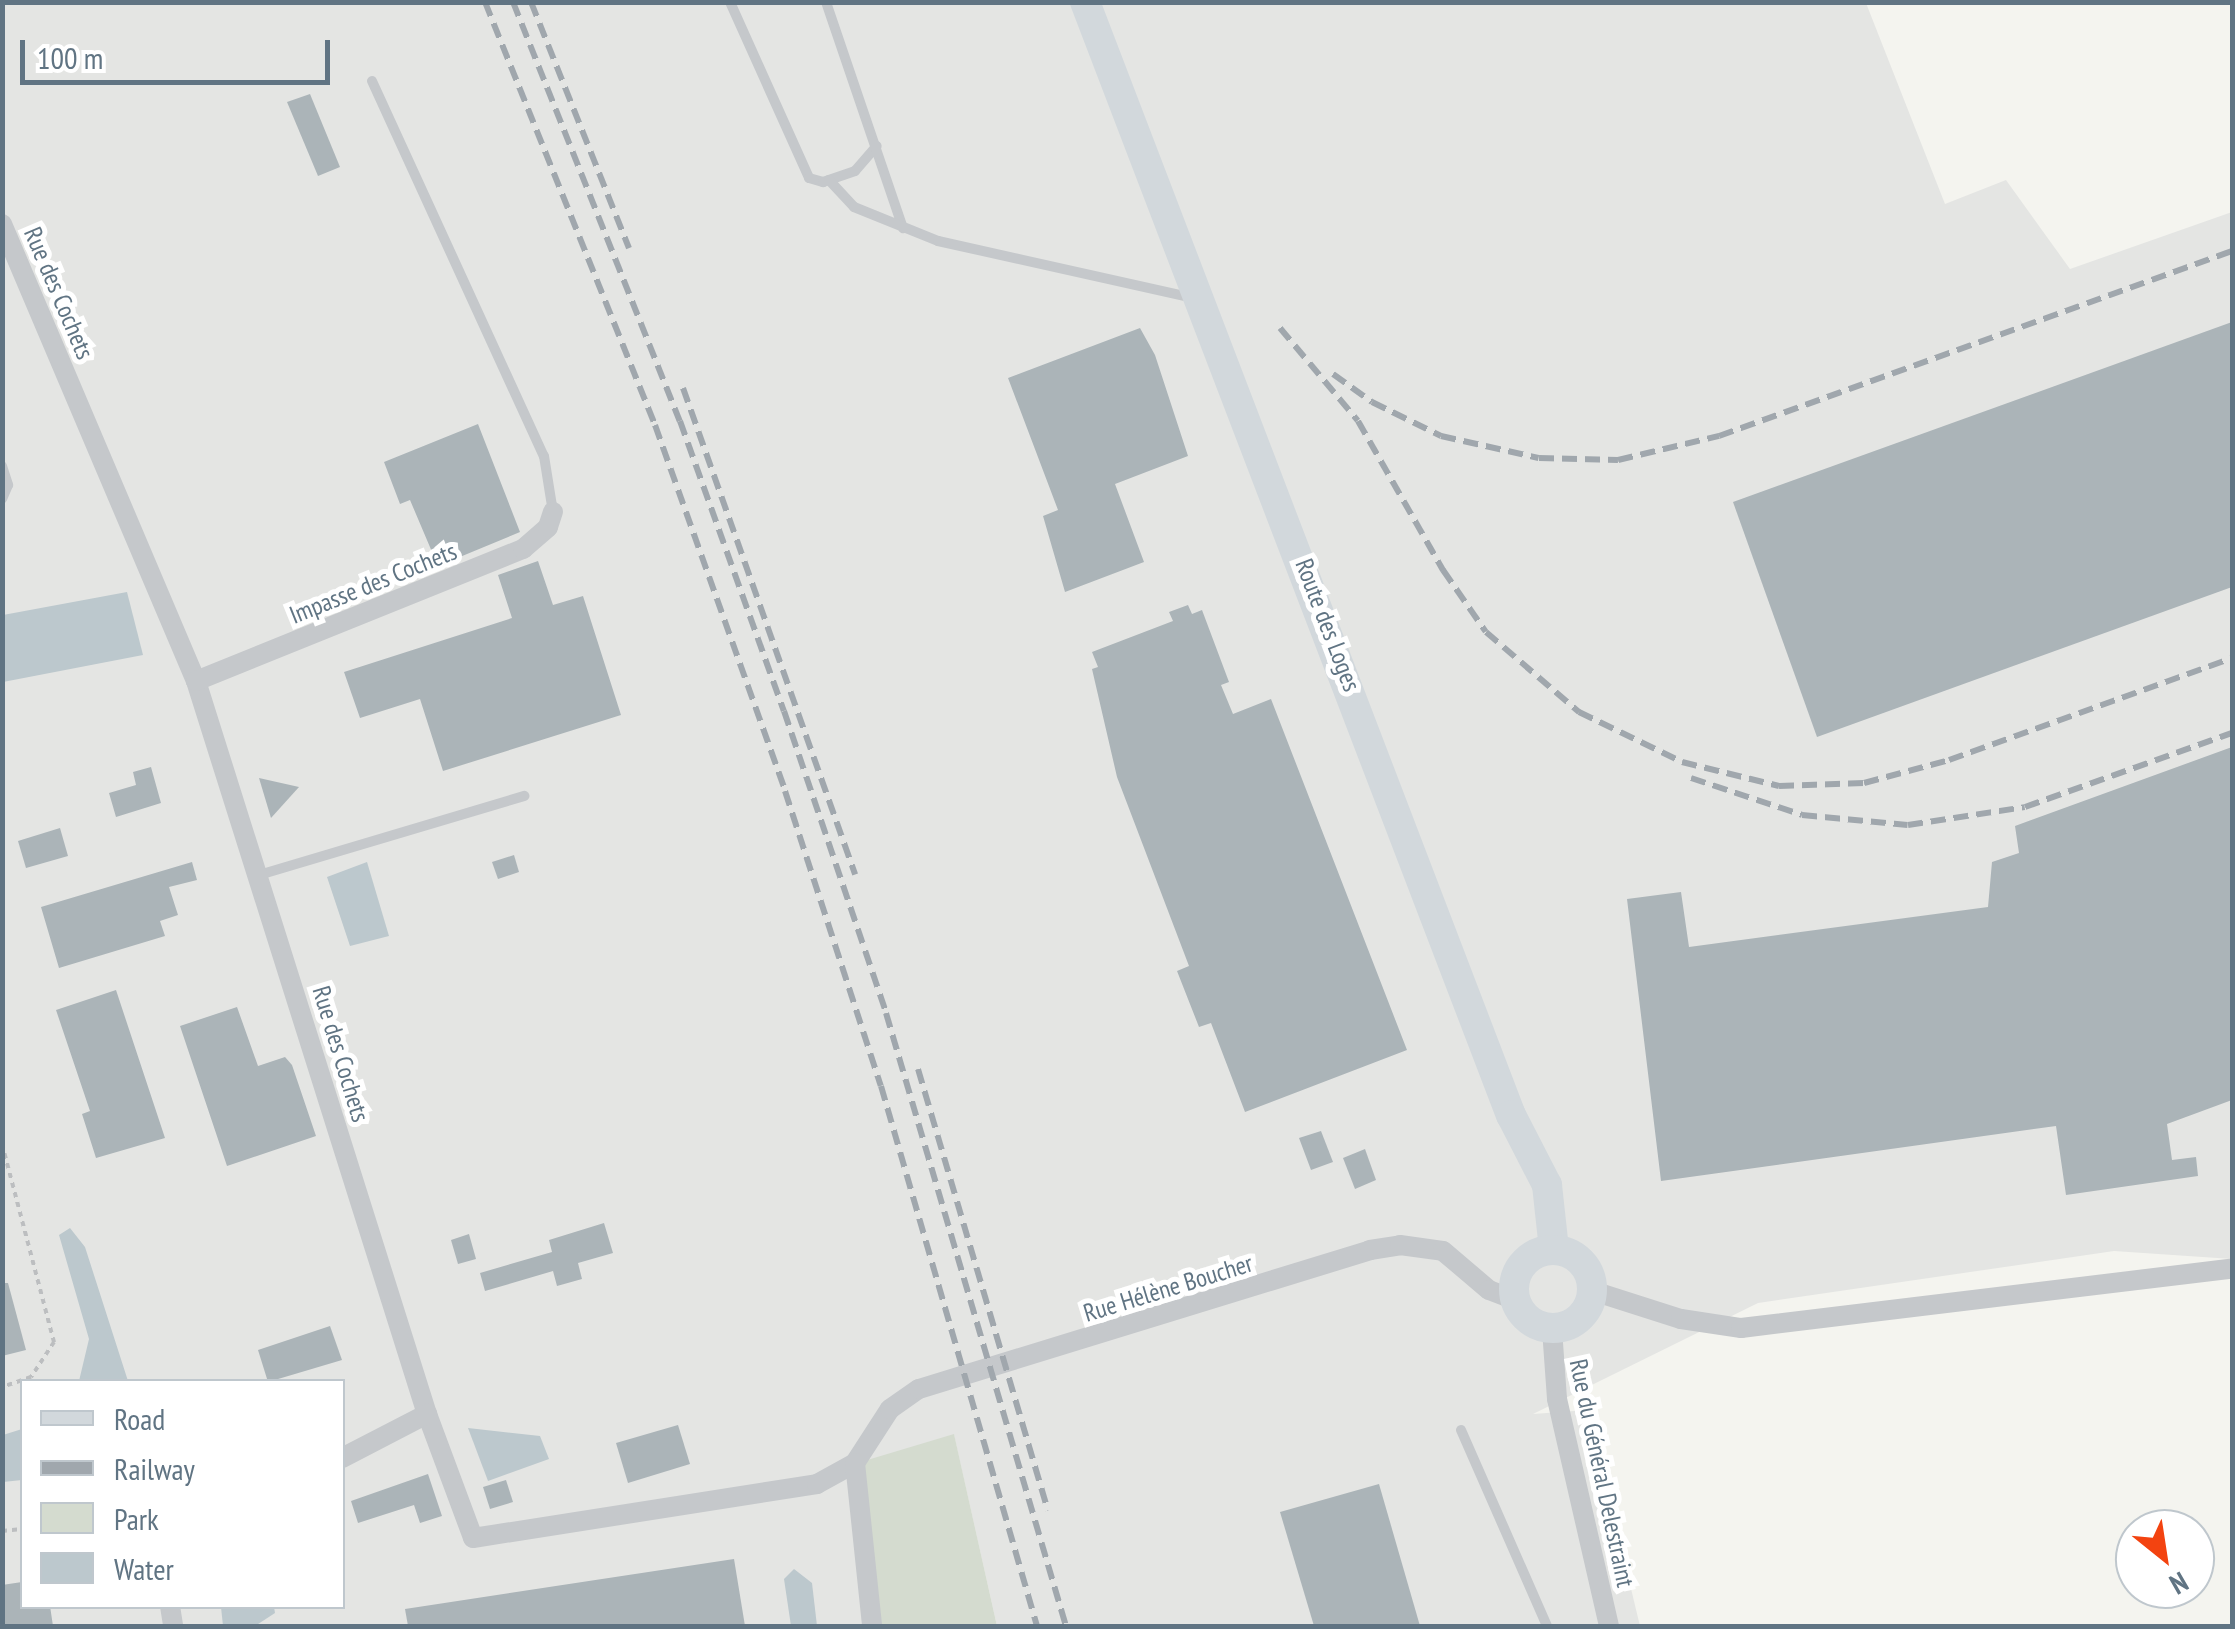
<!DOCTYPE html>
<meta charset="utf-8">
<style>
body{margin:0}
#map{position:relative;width:2235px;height:1629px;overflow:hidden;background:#f4f4ef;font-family:"PT Sans Narrow",sans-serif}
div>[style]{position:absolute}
.built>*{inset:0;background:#e4e5e3}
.green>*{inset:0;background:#d4dbcf}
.water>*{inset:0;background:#bcc8cd}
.building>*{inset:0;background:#abb4b8}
.path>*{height:4px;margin-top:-2px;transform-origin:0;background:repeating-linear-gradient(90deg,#bcbec0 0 5px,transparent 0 10px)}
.lane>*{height:10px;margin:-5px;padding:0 5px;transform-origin:5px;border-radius:5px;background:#c5c8cb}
.street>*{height:20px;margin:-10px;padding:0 10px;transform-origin:10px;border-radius:10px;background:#c5c8cb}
.secondary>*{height:30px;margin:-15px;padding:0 15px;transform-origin:15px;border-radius:15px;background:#d2d8dc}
.secondary>.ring{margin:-15px;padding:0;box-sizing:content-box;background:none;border:30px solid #d2d8dc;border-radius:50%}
.rail>*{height:6px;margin-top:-3px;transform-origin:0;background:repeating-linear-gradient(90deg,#a0a7ad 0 15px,transparent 0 23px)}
span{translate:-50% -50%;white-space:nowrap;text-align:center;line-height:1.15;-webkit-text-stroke:10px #fff;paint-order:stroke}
.street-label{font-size:25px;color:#607483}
.frame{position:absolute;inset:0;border:5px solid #607483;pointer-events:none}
.legend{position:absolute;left:20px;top:1379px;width:325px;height:230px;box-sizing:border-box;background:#fff;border:2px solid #bfc7cd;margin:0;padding:12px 18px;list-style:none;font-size:30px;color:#607483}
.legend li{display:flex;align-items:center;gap:20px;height:50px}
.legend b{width:50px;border:2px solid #bfc7cd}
.north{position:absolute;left:2115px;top:1509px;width:100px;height:100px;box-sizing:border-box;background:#fff;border:2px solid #bfc7cd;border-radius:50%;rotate:150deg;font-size:28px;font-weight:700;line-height:40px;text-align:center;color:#607483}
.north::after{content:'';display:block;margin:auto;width:35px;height:45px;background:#f34310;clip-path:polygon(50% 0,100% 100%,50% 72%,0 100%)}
.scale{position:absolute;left:20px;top:40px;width:310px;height:45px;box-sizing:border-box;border:5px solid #607483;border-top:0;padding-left:12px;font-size:30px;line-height:35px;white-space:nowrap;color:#607483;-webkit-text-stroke:8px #fff;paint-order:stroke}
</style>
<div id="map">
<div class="built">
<i style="clip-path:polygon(evenodd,3px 3px,1866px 3px,1945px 204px,2006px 180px,2070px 269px,2232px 212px,2232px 1259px,2114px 1251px,1758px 1303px,1533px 1414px,1588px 1410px,1640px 1626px,997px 1626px,954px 1435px,871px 1626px,3px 1626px,3px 3px,22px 1382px,342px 1382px,342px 1606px,22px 1606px,22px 1382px)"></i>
</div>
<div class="green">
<i style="clip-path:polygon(954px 1434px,997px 1626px,871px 1626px,854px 1464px)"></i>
</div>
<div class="water">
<i style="clip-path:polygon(127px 592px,143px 655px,3px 682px,3px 615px)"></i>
<i style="clip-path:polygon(367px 862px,389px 936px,350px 946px,327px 877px)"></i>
<i style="clip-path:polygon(70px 1228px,85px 1247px,128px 1381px,79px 1381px,89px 1339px,59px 1235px)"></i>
<i style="clip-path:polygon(468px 1428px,540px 1436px,549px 1459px,488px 1481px)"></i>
<i style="clip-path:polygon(22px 1429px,22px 1480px,3px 1482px,3px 1435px)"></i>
<i style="clip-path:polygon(794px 1569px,812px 1583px,817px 1626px,791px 1626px,784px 1579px)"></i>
<i style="clip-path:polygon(221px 1607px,274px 1607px,275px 1613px,255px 1626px,223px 1626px)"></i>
</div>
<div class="building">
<i style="clip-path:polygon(310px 94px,340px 167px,318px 176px,287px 102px)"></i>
<i style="clip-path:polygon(2232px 322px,2232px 587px,1817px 737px,1733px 502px)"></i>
<i style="clip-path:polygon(1140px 328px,1155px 355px,1188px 456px,1115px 484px,1144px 562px,1065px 592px,1043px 516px,1058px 510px,1008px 378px)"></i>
<i style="clip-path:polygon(478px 424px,520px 532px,438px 566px,410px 500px,400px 504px,384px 462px)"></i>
<i style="clip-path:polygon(538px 561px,553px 605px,583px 596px,621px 715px,443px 771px,420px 699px,360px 718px,344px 672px,512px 618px,498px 575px)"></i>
<i style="clip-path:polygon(1188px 605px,1192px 614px,1202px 610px,1229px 682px,1221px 685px,1233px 714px,1271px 699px,1407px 1050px,1245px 1112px,1211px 1023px,1199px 1027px,1177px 971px,1189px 966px,1117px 777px,1092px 669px,1098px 667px,1092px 652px,1173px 621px,1169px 612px)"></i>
<i style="clip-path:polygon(2232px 747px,2232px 1100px,2167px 1124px,2172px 1160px,2196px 1157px,2198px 1176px,2066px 1195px,2056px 1126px,1661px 1181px,1627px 899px,1681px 892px,1689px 947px,1988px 907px,1992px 862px,2019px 853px,2015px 826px)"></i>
<i style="clip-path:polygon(151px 767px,161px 803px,116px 817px,109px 793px,136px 785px,133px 772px)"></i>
<i style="clip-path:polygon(259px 778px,299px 787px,271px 818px)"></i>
<i style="clip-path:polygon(60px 828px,68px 856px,26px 868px,18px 841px)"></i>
<i style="clip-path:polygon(514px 855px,519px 872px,498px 879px,492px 862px)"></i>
<i style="clip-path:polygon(192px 862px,197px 880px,169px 887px,178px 915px,160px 921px,165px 936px,59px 968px,41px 907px)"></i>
<i style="clip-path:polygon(116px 990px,165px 1138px,96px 1158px,82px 1114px,90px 1111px,56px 1010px)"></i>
<i style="clip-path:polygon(237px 1007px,258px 1066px,285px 1057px,292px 1065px,316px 1136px,227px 1166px,180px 1026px)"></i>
<i style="clip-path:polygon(1321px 1131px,1333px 1162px,1311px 1170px,1299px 1138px)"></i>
<i style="clip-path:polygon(1365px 1149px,1376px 1180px,1355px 1189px,1343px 1158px)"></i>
<i style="clip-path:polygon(604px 1223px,613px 1253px,578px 1263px,582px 1279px,557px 1286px,553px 1271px,485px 1291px,480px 1273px,552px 1252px,549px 1240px)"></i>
<i style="clip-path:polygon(469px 1234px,476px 1259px,458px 1264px,451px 1240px)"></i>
<i style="clip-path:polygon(2px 1283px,8px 1283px,26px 1350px,2px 1356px)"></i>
<i style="clip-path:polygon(330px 1326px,342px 1360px,268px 1382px,258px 1350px)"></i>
<i style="clip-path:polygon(678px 1425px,690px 1464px,628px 1483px,616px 1443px)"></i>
<i style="clip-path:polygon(428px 1474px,442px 1516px,420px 1523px,414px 1505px,358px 1523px,351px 1501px)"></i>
<i style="clip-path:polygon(506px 1480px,513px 1502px,490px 1509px,483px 1487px)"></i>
<i style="clip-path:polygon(1379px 1484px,1420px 1626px,1314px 1626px,1280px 1512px)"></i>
<i style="clip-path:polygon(734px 1559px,745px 1626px,408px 1626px,405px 1609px)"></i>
<i style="clip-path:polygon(22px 1582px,22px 1606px,50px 1606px,53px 1626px,2px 1626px,2px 1585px)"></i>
</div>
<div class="path">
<i style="left:2px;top:1144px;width:205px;rotate:75.3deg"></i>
<i style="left:54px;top:1342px;width:42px;rotate:123.3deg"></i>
<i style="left:31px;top:1377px;width:31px;rotate:161deg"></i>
<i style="left:2px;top:1531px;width:20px;rotate:-6deg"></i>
</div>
<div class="lane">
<i style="left:730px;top:2px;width:193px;rotate:65.8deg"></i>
<i style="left:809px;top:178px;width:15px;rotate:16deg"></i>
<i style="left:823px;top:182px;width:34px;rotate:-19deg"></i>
<i style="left:855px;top:171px;width:33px;rotate:-49deg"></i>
<i style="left:826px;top:2px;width:239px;rotate:71.2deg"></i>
<i style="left:372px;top:81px;width:413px;rotate:65.4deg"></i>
<i style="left:544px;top:456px;width:57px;rotate:80.9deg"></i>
<i style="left:829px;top:180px;width:37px;rotate:47deg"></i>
<i style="left:854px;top:207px;width:91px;rotate:22deg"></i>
<i style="left:938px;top:241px;width:260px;rotate:12.6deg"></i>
<i style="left:2px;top:466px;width:20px;rotate:72deg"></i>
<i style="left:8px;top:485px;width:15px;rotate:113deg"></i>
<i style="left:259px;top:875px;width:277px;rotate:-16.6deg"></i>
<i style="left:1461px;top:1430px;width:214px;rotate:66.3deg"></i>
</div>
<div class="street">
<i style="left:2px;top:224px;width:496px;rotate:67deg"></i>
<i style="left:196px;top:681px;width:769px;rotate:72.51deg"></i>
<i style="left:427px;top:1414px;width:132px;rotate:69.6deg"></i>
<i style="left:473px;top:1538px;width:348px;rotate:-8.9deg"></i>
<i style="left:817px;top:1484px;width:43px;rotate:-28.9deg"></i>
<i style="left:855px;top:1463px;width:64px;rotate:-57.1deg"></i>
<i style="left:890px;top:1409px;width:35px;rotate:-35deg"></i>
<i style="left:919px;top:1389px;width:472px;rotate:-17.1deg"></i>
<i style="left:1370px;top:1250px;width:30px;rotate:-9deg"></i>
<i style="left:1400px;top:1245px;width:43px;rotate:7.9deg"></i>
<i style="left:1443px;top:1251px;width:60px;rotate:40.3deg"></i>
<i style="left:1489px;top:1290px;width:28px;rotate:21deg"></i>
<i style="left:196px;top:681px;width:353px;rotate:-22deg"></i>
<i style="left:523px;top:549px;width:33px;rotate:-41deg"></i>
<i style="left:548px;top:527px;width:16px;rotate:-72deg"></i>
<i style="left:1593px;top:1291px;width:92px;rotate:17.7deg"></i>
<i style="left:1681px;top:1319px;width:61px;rotate:8.5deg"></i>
<i style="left:1741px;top:1328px;width:495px;rotate:-6.9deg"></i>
<i style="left:1552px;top:1329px;width:70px;rotate:85.9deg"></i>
<i style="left:1557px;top:1399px;width:233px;rotate:77.1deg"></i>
<i style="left:342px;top:1458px;width:96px;rotate:-27.4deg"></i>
<i style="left:855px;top:1463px;width:164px;rotate:84deg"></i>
<i style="left:170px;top:1606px;width:20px;rotate:81deg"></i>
</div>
<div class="secondary">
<i style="left:1085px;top:2px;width:1192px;rotate:69.06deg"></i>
<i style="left:1511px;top:1115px;width:79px;rotate:62.8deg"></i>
<i style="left:1547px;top:1185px;width:64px;rotate:83.8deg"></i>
<i class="ring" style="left:1514px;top:1250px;width:48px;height:48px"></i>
</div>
<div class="rail">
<i style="left:485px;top:2px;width:456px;rotate:68.1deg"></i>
<i style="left:655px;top:425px;width:388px;rotate:70.4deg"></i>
<i style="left:785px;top:791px;width:310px;rotate:72deg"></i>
<i style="left:881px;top:1086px;width:562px;rotate:73.89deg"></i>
<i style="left:513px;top:2px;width:451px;rotate:68.3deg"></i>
<i style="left:680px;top:421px;width:308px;rotate:70.3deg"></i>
<i style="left:784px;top:711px;width:319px;rotate:71.3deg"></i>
<i style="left:886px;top:1013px;width:639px;rotate:73.64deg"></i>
<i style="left:531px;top:2px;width:265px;rotate:68.3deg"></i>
<i style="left:1280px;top:328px;width:121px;rotate:50deg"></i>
<i style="left:1358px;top:421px;width:172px;rotate:60.3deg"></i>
<i style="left:1443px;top:570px;width:75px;rotate:55.3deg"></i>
<i style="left:1486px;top:632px;width:123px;rotate:40.7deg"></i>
<i style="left:1579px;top:712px;width:114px;rotate:25.9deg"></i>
<i style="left:1682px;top:762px;width:100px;rotate:13.9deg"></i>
<i style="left:1779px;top:786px;width:85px;rotate:-2deg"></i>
<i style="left:1864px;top:783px;width:88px;rotate:-15.1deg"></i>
<i style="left:1949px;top:760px;width:301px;rotate:-19.8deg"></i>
<i style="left:1333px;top:374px;width:48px;rotate:35.7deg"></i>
<i style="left:1372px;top:402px;width:77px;rotate:26.2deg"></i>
<i style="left:1441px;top:436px;width:100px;rotate:12.7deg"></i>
<i style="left:1539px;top:458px;width:79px;rotate:1.5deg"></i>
<i style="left:1618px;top:460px;width:104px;rotate:-13.4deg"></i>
<i style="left:1719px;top:436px;width:545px;rotate:-19.83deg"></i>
<i style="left:683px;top:388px;width:516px;rotate:70.51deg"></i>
<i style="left:1691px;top:778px;width:117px;rotate:18.4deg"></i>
<i style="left:1802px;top:815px;width:106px;rotate:5.4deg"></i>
<i style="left:1908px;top:825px;width:118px;rotate:-8.7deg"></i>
<i style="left:2025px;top:807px;width:220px;rotate:-19.7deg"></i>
<i style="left:918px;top:1069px;width:460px;rotate:73.6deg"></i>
</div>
<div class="street-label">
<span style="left:59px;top:293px;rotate:67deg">Rue des Cochets</span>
<span style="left:373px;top:583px;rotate:-22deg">Impasse des Cochets</span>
<span style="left:1328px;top:625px;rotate:69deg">Route des Loges</span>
<span style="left:341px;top:1054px;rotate:73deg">Rue des Cochets</span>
<span style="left:1168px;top:1288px;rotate:-17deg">Rue Hélène Boucher</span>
<span style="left:1602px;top:1473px;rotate:78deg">Rue du Général Delestraint</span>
</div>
<div class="frame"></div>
<ul class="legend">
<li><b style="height:12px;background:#d2d8dc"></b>Road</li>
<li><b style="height:12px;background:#a0a7ad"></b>Railway</li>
<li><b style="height:28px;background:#d4dbcf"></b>Park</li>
<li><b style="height:28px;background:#bcc8cd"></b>Water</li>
</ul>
<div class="north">N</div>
<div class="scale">100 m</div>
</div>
